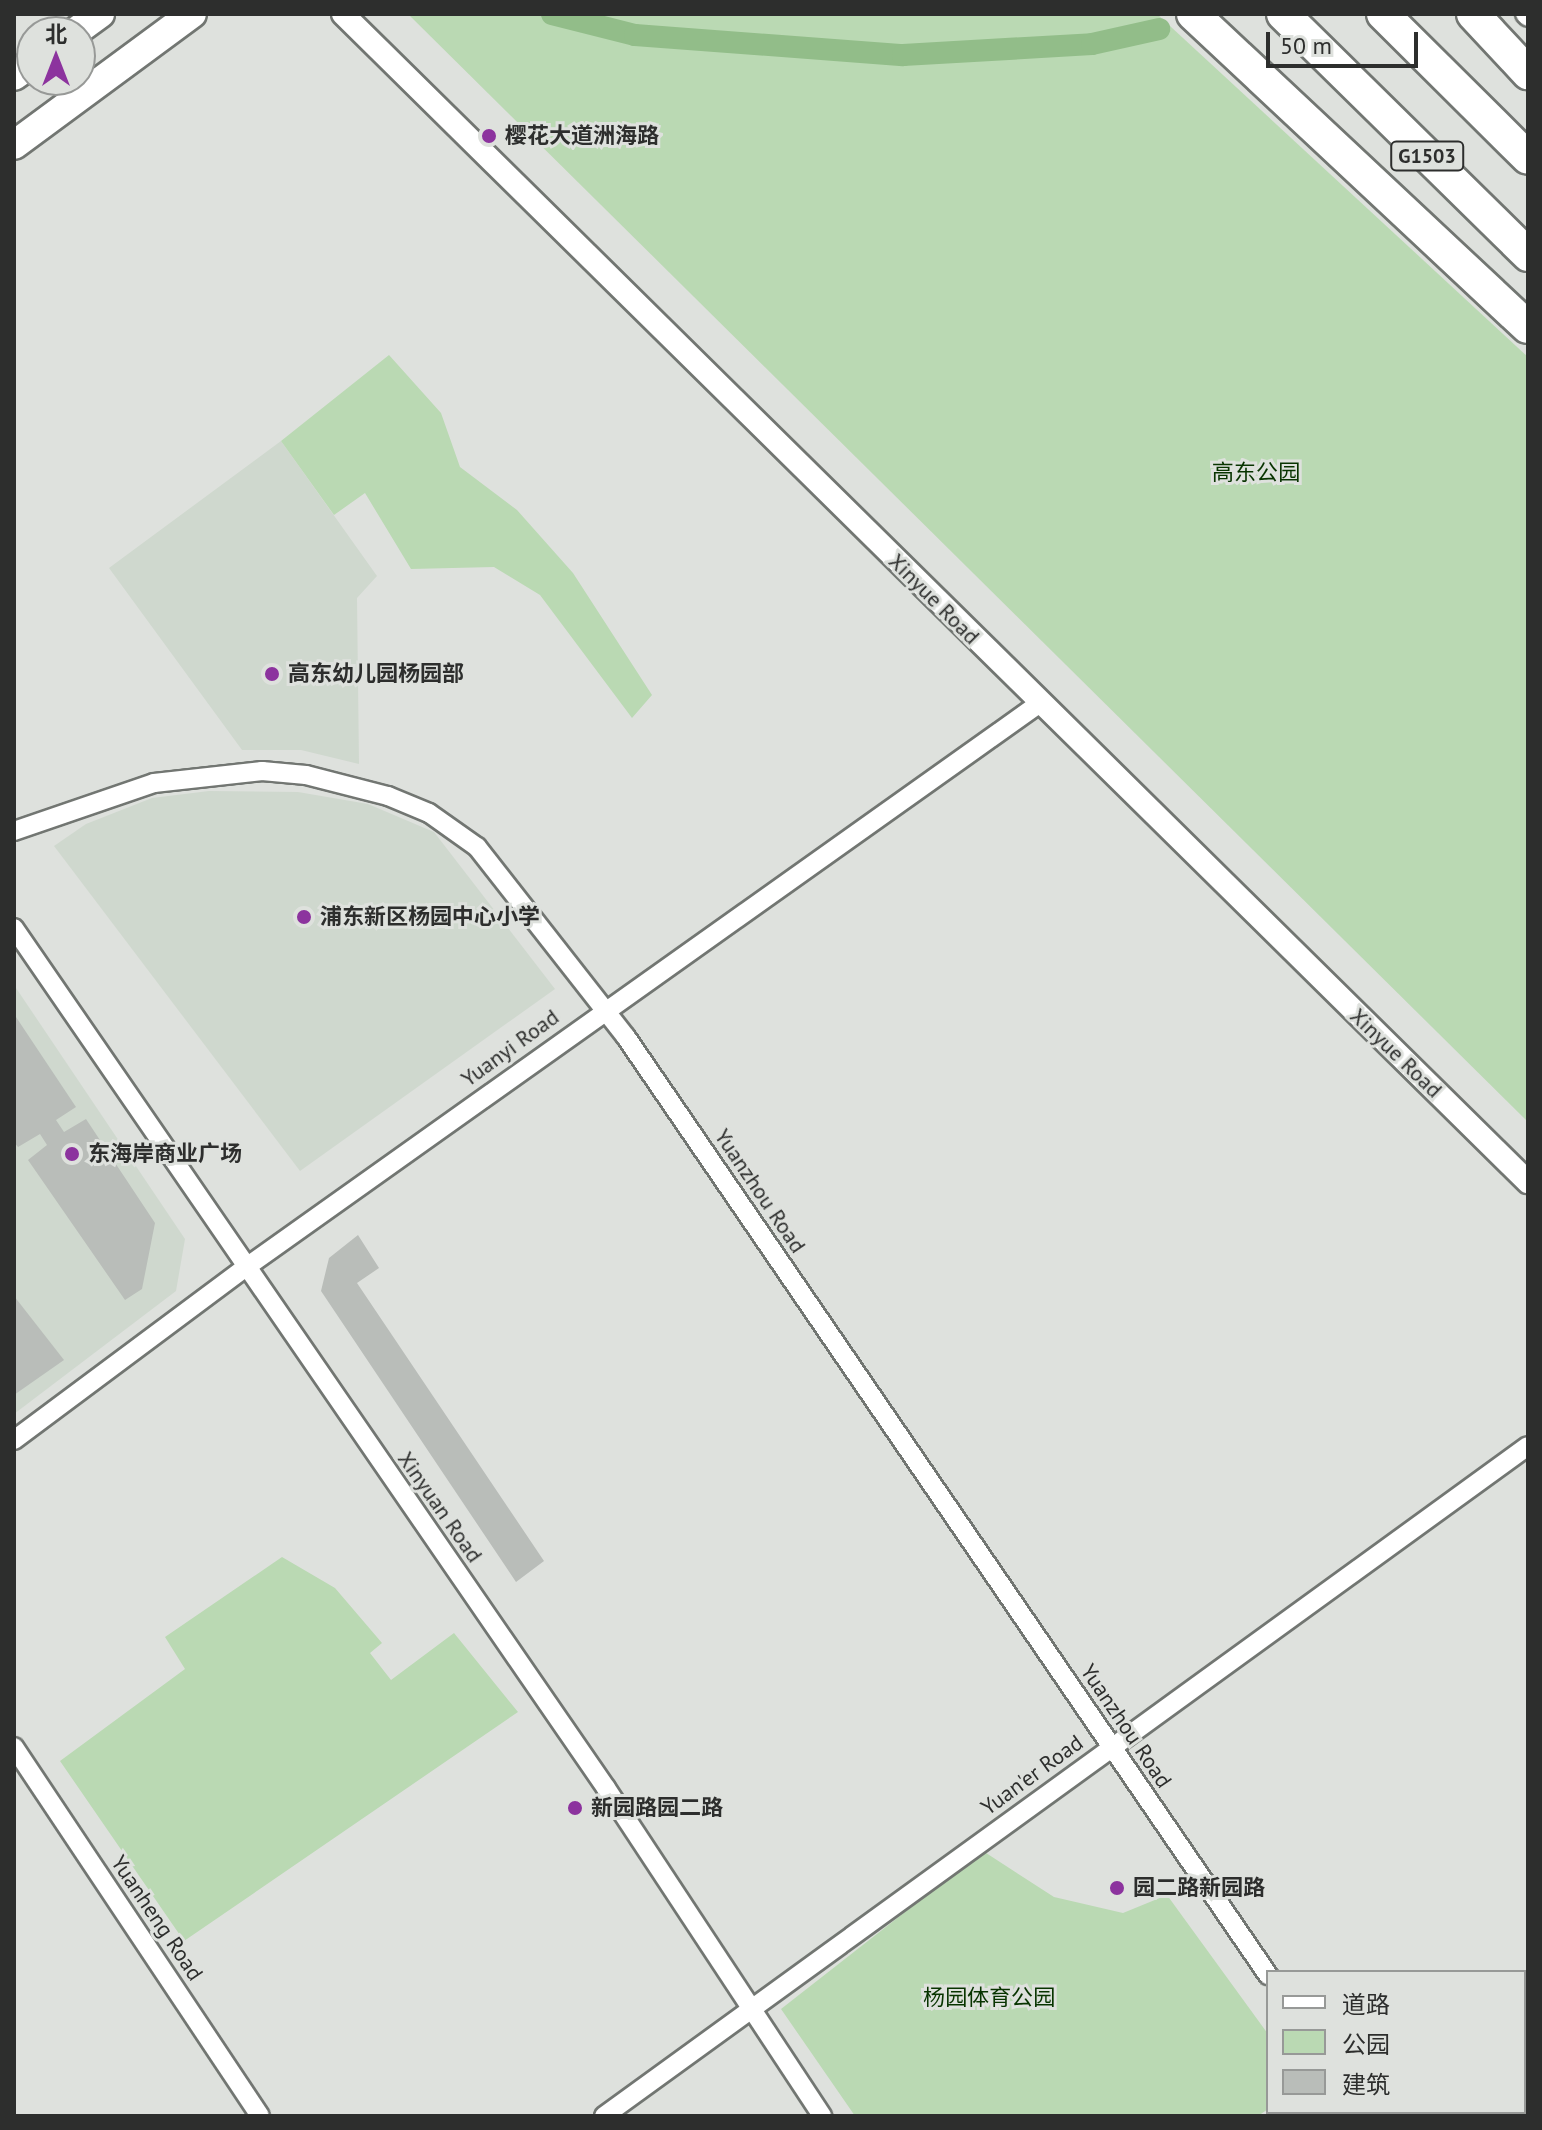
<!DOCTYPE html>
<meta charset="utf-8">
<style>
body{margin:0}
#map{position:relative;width:1542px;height:2130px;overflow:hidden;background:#dee1dd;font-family:"PT Sans","Noto Sans SC",sans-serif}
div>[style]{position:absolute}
.built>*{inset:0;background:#cfd8ce}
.green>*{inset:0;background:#bad9b3}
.canal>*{height:22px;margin:-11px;padding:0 11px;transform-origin:11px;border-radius:11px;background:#92bd89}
.building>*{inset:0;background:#b9bdb9}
.roads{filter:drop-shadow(2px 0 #727672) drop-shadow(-2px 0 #727672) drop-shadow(0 2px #727672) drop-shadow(0 -2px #727672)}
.minor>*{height:18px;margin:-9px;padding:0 9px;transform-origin:9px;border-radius:9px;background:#fff}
.tertiary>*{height:22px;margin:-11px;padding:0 11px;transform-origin:11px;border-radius:11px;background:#fff}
.primary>*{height:28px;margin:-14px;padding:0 14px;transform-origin:14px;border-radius:14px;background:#fff}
.motorway>*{height:32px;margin:-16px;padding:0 16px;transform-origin:16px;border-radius:16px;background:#fff}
.dots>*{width:22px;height:22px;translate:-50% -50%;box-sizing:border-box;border:4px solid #dee1dd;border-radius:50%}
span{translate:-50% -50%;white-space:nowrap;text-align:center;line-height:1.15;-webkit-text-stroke:6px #dee1dd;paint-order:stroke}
.shield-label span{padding:2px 6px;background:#dee1dd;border:2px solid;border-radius:6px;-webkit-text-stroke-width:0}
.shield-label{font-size:20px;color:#2d2e2d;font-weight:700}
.poi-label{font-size:22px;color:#2d2e2d;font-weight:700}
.left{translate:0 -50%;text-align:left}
.park-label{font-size:22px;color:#083400}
.street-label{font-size:22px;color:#2d2e2d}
.frame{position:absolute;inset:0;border:16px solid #2d2e2d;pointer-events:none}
.legend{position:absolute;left:1266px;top:1970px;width:260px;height:144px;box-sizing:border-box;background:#dee1dd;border:2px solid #979997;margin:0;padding:10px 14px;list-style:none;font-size:24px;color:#2d2e2d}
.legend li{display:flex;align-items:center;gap:16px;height:40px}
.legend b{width:40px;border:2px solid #979997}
.north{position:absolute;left:16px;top:16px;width:80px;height:80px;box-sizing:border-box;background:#dee1dd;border:2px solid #979997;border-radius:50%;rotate:0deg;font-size:22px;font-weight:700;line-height:32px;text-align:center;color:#2d2e2d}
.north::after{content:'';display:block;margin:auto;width:28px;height:36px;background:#8c339e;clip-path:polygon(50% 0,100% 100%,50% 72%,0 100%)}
.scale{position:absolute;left:1266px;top:32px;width:152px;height:36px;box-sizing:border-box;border:4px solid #2d2e2d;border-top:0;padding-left:10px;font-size:24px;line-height:28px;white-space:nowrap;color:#2d2e2d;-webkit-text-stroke:6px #dee1dd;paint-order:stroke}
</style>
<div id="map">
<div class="built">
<i style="clip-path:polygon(281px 441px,377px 576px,357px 598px,359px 764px,301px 750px,242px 750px,109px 568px)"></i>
<i style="clip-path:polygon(209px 791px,298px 792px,368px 804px,434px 832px,555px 989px,300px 1171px,54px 846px,86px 824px,152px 798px)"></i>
<i style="clip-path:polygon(14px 985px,185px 1239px,176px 1291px,14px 1414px)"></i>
</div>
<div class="green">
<i style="clip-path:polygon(408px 14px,1157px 14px,1528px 357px,1528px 1122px)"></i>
<i style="clip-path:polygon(389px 355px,441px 413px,460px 467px,517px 510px,573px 573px,652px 695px,632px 718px,540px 595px,494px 567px,411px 569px,365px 493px,334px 515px,281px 441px)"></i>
<i style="clip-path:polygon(282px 1557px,335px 1588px,382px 1643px,370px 1653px,391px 1680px,454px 1633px,518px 1712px,184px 1941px,60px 1761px,185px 1669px,165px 1637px)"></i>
<i style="clip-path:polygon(983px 1851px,1054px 1897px,1123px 1913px,1167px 1895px,1268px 2034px,1268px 2109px,1258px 2116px,855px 2116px,781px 2009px)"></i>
</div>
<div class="canal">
<i style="left:552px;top:14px;width:86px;rotate:14.2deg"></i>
<i style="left:635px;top:35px;width:269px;rotate:4.3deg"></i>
<i style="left:903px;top:55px;width:189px;rotate:-3.3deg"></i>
<i style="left:1092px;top:44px;width:69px;rotate:-12.6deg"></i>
</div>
<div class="building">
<i style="clip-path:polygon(14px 1014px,76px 1107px,56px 1120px,64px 1132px,86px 1119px,155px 1223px,142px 1289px,125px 1300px,28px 1160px,47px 1145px,40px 1134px,18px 1147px,14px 1142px)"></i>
<i style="clip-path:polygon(358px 1235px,379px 1268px,357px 1283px,544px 1561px,516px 1582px,321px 1291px,329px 1258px)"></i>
<i style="clip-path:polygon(14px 1296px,64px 1360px,14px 1395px)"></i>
</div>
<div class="roads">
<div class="minor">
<i style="left:1525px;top:14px;width:4px;rotate:45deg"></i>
<i style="left:14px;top:831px;width:148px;rotate:-18.9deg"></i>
<i style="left:154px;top:783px;width:109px;rotate:-6.3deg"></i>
<i style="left:262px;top:771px;width:44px;rotate:5.2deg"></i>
<i style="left:306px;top:775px;width:85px;rotate:14.4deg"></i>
<i style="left:388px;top:796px;width:44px;rotate:22.5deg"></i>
<i style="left:429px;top:813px;width:59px;rotate:35.3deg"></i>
<i style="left:477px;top:847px;width:241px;rotate:51.9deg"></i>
<i style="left:626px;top:1037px;width:1137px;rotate:55.61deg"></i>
<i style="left:14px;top:928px;width:1044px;rotate:55.46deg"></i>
<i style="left:606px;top:1788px;width:393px;rotate:56.6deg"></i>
<i style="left:14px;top:1440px;width:288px;rotate:-36.7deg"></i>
<i style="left:245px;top:1268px;width:975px;rotate:-35.4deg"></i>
<i style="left:14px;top:1747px;width:443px;rotate:56.3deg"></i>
<i style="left:1361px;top:2112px;width:5px;rotate:53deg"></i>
<i style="left:604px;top:2116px;width:1141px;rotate:-35.95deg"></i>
</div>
<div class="tertiary">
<i style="left:343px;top:14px;width:1664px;rotate:44.59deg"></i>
</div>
<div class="primary">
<i style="left:75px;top:32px;width:31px;rotate:-36deg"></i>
<i style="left:14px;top:76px;width:22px;rotate:-36deg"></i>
<i style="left:14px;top:145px;width:221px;rotate:-36.4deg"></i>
</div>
<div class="motorway">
<i style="left:1193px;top:14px;width:458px;rotate:43.1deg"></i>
<i style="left:1283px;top:14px;width:344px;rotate:44.5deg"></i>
<i style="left:1383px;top:14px;width:204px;rotate:44.8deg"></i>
<i style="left:1473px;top:14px;width:81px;rotate:47deg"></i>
</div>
</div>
<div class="dots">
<i style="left:489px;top:136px;background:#8c339e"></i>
<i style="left:272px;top:674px;background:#8c339e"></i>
<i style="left:304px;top:917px;background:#8c339e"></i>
<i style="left:72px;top:1154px;background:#8c339e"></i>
<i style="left:575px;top:1808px;background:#8c339e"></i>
<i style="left:1117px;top:1888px;background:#8c339e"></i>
</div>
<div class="shield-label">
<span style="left:1427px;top:156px">G1503</span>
</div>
<div class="poi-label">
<span class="left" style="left:505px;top:136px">樱花大道洲海路</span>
<span class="left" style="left:288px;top:674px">高东幼儿园杨园部</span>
<span class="left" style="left:320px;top:917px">浦东新区杨园中心小学</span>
<span class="left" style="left:88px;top:1154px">东海岸商业广场</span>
<span class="left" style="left:591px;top:1808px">新园路园二路</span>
<span class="left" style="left:1133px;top:1888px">园二路新园路</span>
</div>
<div class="park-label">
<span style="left:1256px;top:473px">高东公园</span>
<span style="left:989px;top:1998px">杨园体育公园</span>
</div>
<div class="street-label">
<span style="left:934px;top:599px;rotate:45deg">Xinyue Road</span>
<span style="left:510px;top:1048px;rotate:-36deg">Yuanyi Road</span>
<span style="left:1396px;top:1053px;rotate:44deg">Xinyue Road</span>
<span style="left:760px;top:1191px;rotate:56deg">Yuanzhou Road</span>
<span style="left:440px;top:1507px;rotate:55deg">Xinyuan Road</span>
<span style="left:1126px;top:1726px;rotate:56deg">Yuanzhou Road</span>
<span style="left:1032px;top:1775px;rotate:-36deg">Yuan'er Road</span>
<span style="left:157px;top:1918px;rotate:56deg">Yuanheng Road</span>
</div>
<div class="frame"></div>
<ul class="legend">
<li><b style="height:10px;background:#fff"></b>道路</li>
<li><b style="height:22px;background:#bad9b3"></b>公园</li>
<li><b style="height:22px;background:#b9bdb9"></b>建筑</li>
</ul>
<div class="north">北</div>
<div class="scale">50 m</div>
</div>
